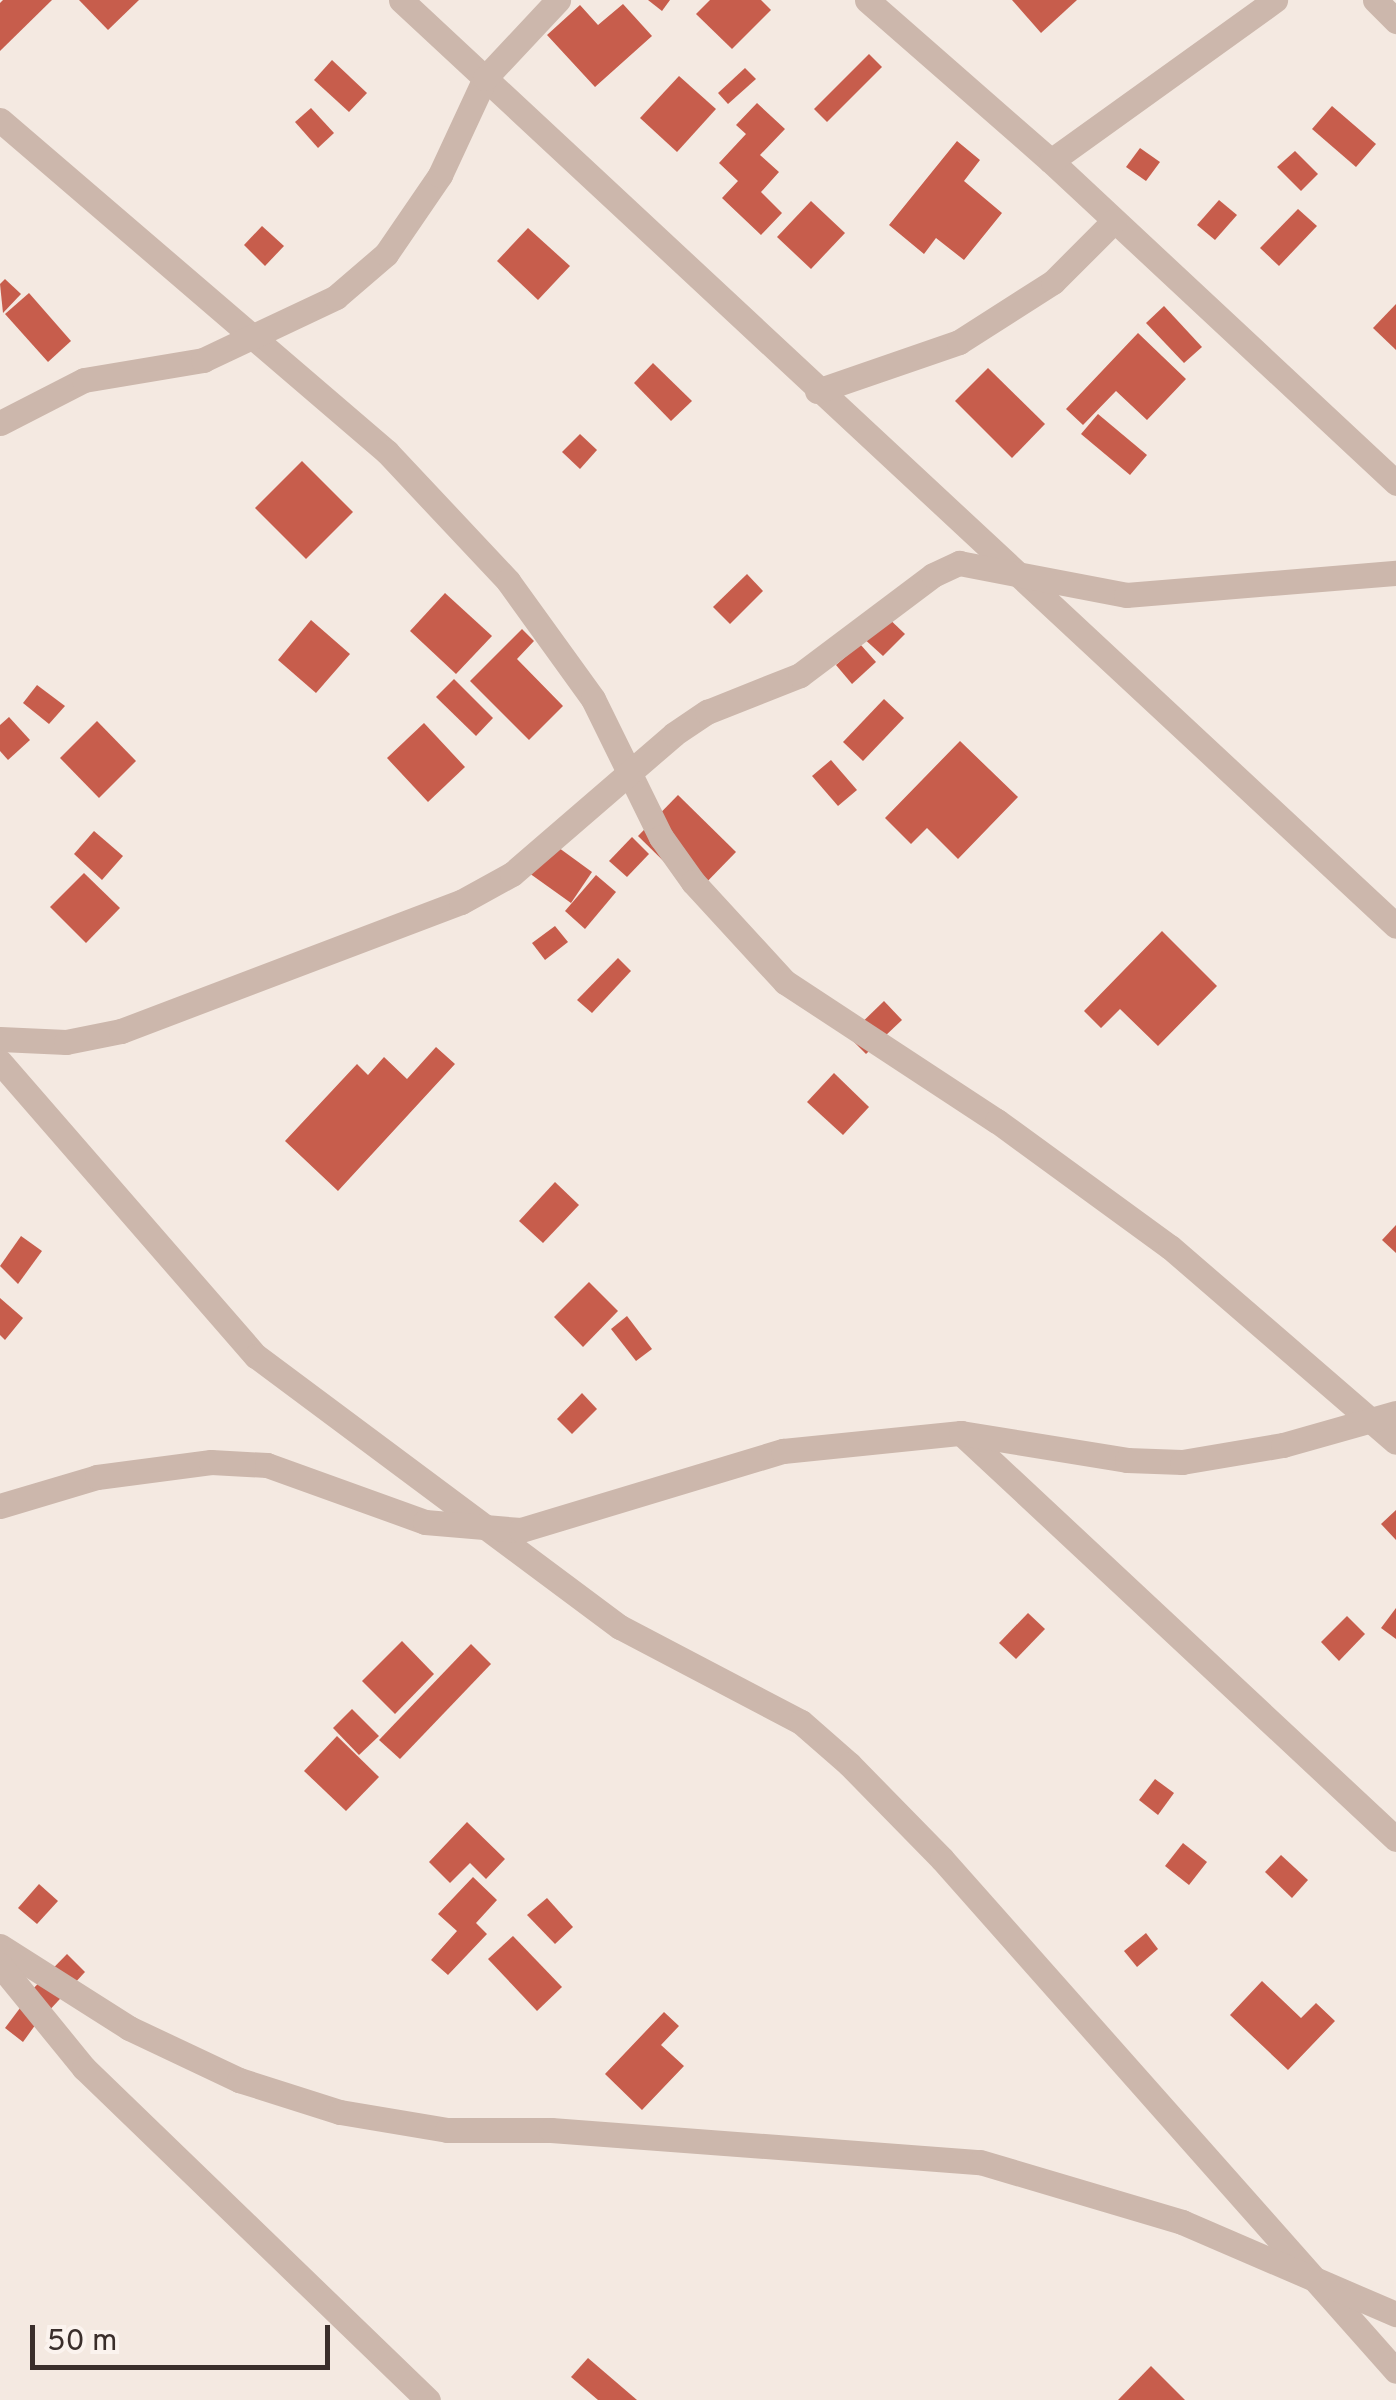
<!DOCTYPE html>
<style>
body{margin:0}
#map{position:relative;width:1396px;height:2400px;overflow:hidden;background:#f4e9e1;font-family:Overpass,sans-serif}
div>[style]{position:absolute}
.building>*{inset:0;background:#c75d4c}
.minor>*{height:25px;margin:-12.5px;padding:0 12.5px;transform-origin:12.5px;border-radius:12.5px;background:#ccb7ac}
span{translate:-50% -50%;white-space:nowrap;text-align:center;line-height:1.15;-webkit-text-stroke:9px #fbf3ee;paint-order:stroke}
.scale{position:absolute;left:30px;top:2325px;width:300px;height:45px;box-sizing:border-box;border:5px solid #3a2e2b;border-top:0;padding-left:12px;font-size:30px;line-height:35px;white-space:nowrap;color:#3a2e2b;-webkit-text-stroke:8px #fbf3ee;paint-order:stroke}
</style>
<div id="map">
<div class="building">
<i style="clip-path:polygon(3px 0,52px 0,0 51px,0 3px)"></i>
<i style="clip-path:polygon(79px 0,139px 0,108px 30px)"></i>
<i style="clip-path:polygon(648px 0,670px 0,662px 11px)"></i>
<i style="clip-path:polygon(710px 0,761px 0,771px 10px,732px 49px,696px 14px)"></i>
<i style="clip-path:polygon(1012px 0,1077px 0,1041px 33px)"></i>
<i style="clip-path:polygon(623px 4px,652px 36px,595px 87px,547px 35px,580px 5px,598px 25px)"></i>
<i style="clip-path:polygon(869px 54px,882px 67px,827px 122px,814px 109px)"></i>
<i style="clip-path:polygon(332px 60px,367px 93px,349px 112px,314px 80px)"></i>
<i style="clip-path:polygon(745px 68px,756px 79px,728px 104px,718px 93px)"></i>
<i style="clip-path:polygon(679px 76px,716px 109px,677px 152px,640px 118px)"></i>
<i style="clip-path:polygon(757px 103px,785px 129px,760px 155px,779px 172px,761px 192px,782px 213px,761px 235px,722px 198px,738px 181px,719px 163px,746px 134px,736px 125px)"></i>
<i style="clip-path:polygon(1332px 106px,1376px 144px,1356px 167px,1312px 129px)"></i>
<i style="clip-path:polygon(311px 108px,334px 133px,318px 148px,295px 122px)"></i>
<i style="clip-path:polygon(957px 141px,980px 160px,964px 181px,1002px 213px,964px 260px,936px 238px,924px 254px,889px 225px)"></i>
<i style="clip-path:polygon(1140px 148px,1160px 162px,1146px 181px,1126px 167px)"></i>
<i style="clip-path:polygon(1295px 151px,1318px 174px,1301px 191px,1277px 167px)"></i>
<i style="clip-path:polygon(1219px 200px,1237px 215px,1215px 240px,1197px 225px)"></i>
<i style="clip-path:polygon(811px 201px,845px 233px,811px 269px,777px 237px)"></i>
<i style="clip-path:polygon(1298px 209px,1317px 226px,1279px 266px,1260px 248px)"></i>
<i style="clip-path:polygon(262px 226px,284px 246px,265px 266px,244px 245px)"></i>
<i style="clip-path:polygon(528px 228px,570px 266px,538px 300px,497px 261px)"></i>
<i style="clip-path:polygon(5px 279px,21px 294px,3px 313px,0 284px)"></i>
<i style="clip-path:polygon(29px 293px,71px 341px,48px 362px,5px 314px)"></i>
<i style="clip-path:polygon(1396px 304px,1396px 350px,1373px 328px)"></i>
<i style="clip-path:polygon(1164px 306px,1202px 347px,1184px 363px,1146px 323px)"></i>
<i style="clip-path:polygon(1138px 333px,1186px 379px,1147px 420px,1116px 391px,1083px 425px,1066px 409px)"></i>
<i style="clip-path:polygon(653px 363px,692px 401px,671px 421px,634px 383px)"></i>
<i style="clip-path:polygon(988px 368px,1045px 424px,1012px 458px,955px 401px)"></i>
<i style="clip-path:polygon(1098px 414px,1147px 455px,1130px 475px,1081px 434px)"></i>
<i style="clip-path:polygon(580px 434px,597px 450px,580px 469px,562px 452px)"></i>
<i style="clip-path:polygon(302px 461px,353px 512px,306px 559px,255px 508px)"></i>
<i style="clip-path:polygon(747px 574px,763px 591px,730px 624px,713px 607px)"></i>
<i style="clip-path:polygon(445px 593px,492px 636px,456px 674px,410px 631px)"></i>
<i style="clip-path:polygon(883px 613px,905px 634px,883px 656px,861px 636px)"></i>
<i style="clip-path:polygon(311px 620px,350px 654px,316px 693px,278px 660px)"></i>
<i style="clip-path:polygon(522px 629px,534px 641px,517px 659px,563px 706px,529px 740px,470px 681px)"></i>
<i style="clip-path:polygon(860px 644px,876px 662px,852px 684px,836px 665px)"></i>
<i style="clip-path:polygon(454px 679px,493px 718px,476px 736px,436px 697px)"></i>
<i style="clip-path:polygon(37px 685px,65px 706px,49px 724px,23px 703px)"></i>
<i style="clip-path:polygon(884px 699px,904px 718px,863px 761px,843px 742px)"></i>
<i style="clip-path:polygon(9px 717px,30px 740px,8px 760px,0 751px,0 725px)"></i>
<i style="clip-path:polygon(97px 721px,136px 761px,99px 798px,60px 758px)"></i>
<i style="clip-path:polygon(424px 723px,465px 767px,428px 802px,387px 758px)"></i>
<i style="clip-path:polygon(960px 741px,1018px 797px,958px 859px,927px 828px,911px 844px,885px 818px)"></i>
<i style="clip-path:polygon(831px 760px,857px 790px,838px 806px,812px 776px)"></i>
<i style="clip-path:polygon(678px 795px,736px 852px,696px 893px,638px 836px)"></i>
<i style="clip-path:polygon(94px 831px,123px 856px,102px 880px,74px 854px)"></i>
<i style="clip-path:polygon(544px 837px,592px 872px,571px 903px,522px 868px)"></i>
<i style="clip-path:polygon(632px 837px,649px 854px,627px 877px,609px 861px)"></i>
<i style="clip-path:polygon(84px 873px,120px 908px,86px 943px,50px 907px)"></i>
<i style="clip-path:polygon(596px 875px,616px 892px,585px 929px,565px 911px)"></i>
<i style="clip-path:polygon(555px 926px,568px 942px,545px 960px,532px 943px)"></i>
<i style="clip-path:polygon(1162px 931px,1217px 986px,1158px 1046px,1120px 1009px,1101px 1028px,1084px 1011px)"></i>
<i style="clip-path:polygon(618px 958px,631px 971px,592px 1013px,577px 1000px)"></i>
<i style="clip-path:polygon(884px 1001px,902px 1020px,866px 1054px,848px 1036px)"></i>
<i style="clip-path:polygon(436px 1047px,455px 1064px,338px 1191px,285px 1141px,357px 1064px,368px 1075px,384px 1057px,407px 1079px)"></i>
<i style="clip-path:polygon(834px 1073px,869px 1107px,843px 1135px,807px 1102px)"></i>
<i style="clip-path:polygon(555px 1182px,579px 1205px,543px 1243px,519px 1221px)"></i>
<i style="clip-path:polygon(1396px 1225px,1396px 1253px,1382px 1240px)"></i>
<i style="clip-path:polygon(21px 1236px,42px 1251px,18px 1284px,0 1266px)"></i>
<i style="clip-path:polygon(589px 1282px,618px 1311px,583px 1347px,554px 1317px)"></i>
<i style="clip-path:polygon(0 1298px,23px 1318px,5px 1340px,0 1335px)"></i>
<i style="clip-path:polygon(627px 1316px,652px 1349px,636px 1361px,611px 1329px)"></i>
<i style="clip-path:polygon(582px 1393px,597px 1409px,572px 1434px,557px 1419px)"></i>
<i style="clip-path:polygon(1396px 1510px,1396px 1540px,1381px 1524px)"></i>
<i style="clip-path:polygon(1396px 1608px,1396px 1639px,1381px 1628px)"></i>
<i style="clip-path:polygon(1028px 1613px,1045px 1629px,1016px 1659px,999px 1643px)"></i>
<i style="clip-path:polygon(1347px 1616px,1365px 1634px,1339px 1661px,1321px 1642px)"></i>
<i style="clip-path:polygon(402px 1641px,434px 1674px,395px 1714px,362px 1681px)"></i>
<i style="clip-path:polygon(471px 1644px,491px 1664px,400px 1759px,379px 1740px)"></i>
<i style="clip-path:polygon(352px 1709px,379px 1736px,359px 1755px,333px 1728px)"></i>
<i style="clip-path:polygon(337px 1736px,379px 1777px,346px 1811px,304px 1771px)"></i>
<i style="clip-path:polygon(1155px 1779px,1174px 1793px,1158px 1815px,1139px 1800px)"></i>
<i style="clip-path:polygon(467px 1822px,505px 1859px,486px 1879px,470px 1863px,450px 1883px,429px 1862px)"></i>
<i style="clip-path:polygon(1183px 1843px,1207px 1862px,1189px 1885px,1165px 1866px)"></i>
<i style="clip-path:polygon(1281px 1855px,1308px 1880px,1292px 1898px,1265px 1872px)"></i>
<i style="clip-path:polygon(473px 1877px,497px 1900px,476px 1923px,487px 1934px,448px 1975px,431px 1960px,457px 1931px,438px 1914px)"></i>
<i style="clip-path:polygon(39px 1884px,58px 1901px,37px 1924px,18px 1908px)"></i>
<i style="clip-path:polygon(547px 1898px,573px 1927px,555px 1944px,527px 1915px)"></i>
<i style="clip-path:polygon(1146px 1933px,1158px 1949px,1137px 1967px,1124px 1951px)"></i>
<i style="clip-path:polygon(513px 1936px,562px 1987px,537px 2011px,488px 1959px)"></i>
<i style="clip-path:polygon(67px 1954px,85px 1972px,45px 2015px,26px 1996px)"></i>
<i style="clip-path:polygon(1262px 1981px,1301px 2018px,1316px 2003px,1335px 2021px,1288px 2070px,1230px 2015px)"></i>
<i style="clip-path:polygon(23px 2004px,41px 2017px,23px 2042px,5px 2028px)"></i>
<i style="clip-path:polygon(664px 2012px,679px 2026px,661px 2045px,684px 2066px,642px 2110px,605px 2074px)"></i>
<i style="clip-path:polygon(588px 2358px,637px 2400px,598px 2400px,571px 2377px)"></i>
<i style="clip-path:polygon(1151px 2366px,1185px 2400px,1118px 2400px)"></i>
</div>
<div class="minor">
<i style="left:401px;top:0;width:1359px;rotate:42.94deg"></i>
<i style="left:867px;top:0;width:244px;rotate:41.2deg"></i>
<i style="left:1051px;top:161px;width:472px;rotate:43deg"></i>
<i style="left:1375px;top:0;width:30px;rotate:45deg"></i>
<i style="left:0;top:120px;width:510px;rotate:40.63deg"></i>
<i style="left:387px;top:452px;width:177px;rotate:46.8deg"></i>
<i style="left:508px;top:581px;width:145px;rotate:54.2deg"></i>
<i style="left:593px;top:699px;width:154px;rotate:63.8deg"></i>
<i style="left:661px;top:837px;width:55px;rotate:54.6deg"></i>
<i style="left:693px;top:882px;width:136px;rotate:47.4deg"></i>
<i style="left:785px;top:982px;width:254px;rotate:33.3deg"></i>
<i style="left:997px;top:1121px;width:214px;rotate:36.1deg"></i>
<i style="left:1170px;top:1247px;width:298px;rotate:40.8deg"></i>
<i style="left:1051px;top:161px;width:276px;rotate:-35.7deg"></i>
<i style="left:817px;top:391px;width:150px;rotate:-19deg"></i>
<i style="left:959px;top:342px;width:112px;rotate:-32.6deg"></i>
<i style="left:1053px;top:282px;width:86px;rotate:-45deg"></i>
<i style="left:0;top:423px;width:94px;rotate:-27.1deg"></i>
<i style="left:84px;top:380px;width:121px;rotate:-9.5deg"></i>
<i style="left:203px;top:360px;width:147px;rotate:-25.3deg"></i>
<i style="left:336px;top:297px;width:66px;rotate:-40.7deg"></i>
<i style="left:386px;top:254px;width:96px;rotate:-55.6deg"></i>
<i style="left:440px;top:175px;width:107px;rotate:-65.1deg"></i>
<i style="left:485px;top:78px;width:107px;rotate:-46.9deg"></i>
<i style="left:0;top:1039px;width:66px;rotate:2.6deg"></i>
<i style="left:66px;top:1042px;width:56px;rotate:-11.3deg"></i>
<i style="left:121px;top:1031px;width:364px;rotate:-20.8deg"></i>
<i style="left:461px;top:902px;width:58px;rotate:-28.8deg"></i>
<i style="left:512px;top:874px;width:214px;rotate:-40.8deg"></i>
<i style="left:674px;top:734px;width:40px;rotate:-34deg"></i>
<i style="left:707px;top:712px;width:100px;rotate:-21.7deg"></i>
<i style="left:800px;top:675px;width:166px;rotate:-36.9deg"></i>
<i style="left:933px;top:575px;width:29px;rotate:-25deg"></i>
<i style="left:959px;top:563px;width:170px;rotate:10.8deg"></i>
<i style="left:1126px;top:595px;width:271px;rotate:-4.7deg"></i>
<i style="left:0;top:1062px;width:390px;rotate:49deg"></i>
<i style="left:256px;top:1356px;width:454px;rotate:36.7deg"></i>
<i style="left:620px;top:1627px;width:204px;rotate:27.7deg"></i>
<i style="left:801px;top:1722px;width:64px;rotate:41.2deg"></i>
<i style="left:849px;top:1764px;width:133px;rotate:45.6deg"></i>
<i style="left:942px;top:1859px;width:684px;rotate:48.44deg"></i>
<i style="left:961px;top:1433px;width:595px;rotate:43.03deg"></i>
<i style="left:0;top:1506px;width:101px;rotate:-16.6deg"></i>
<i style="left:97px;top:1477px;width:115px;rotate:-7.5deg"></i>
<i style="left:211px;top:1462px;width:56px;rotate:3.1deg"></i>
<i style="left:267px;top:1465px;width:168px;rotate:19.8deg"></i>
<i style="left:425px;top:1522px;width:96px;rotate:4.8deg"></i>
<i style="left:521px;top:1530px;width:274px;rotate:-16.8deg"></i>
<i style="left:783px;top:1451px;width:179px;rotate:-5.8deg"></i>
<i style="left:961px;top:1433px;width:168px;rotate:9.2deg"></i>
<i style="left:1127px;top:1460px;width:55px;rotate:2.1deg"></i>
<i style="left:1182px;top:1462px;width:102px;rotate:-9.6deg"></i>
<i style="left:1283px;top:1445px;width:117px;rotate:-15.8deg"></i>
<i style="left:0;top:1946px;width:153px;rotate:32.4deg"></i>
<i style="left:129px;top:2028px;width:122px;rotate:25.3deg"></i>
<i style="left:239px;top:2080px;width:106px;rotate:17.6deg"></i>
<i style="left:340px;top:2112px;width:109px;rotate:9.5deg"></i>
<i style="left:447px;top:2130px;width:104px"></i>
<i style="left:551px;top:2130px;width:430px;rotate:4.3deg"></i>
<i style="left:980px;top:2162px;width:211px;rotate:16.5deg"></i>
<i style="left:1182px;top:2222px;width:233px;rotate:23.3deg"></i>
<i style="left:0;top:1965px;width:133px;rotate:50.8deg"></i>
<i style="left:84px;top:2068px;width:478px;rotate:44deg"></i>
</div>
<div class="scale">50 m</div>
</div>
